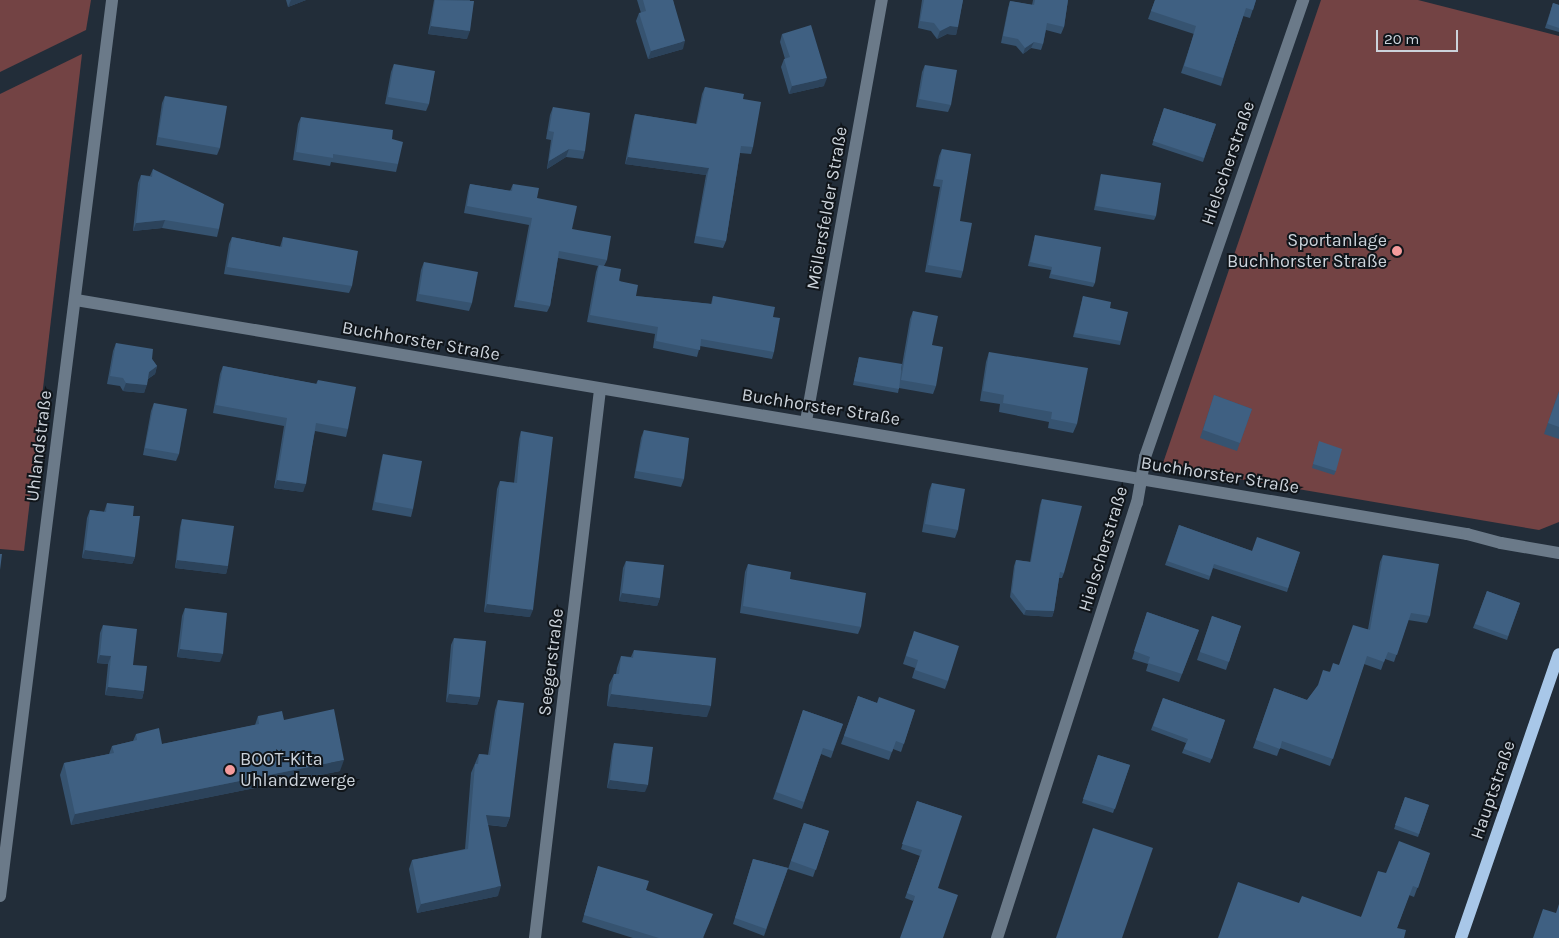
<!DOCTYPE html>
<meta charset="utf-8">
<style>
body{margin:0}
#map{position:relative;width:1559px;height:938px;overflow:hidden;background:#222d39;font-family:Karla,sans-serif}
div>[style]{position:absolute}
.green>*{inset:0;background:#734344}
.minor>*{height:12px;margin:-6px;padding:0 6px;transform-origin:6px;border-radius:6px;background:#6b7a89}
.major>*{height:12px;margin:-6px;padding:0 6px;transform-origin:6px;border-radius:6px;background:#a8c7e8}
.wall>*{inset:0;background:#365370}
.shaded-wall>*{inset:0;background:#2c435b}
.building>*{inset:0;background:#3f6082}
.dots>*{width:14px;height:14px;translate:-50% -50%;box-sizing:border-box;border:2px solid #10151a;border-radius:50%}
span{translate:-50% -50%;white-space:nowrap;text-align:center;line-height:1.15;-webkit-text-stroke:4px #10151a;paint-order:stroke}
.street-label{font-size:18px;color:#ccd3db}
.poi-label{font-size:18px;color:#ccd3db}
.right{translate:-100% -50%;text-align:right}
.left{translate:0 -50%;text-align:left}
.scale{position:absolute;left:1376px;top:30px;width:82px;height:22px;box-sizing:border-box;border:2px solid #ccd3db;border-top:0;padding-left:6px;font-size:15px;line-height:18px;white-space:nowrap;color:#ccd3db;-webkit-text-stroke:4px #10151a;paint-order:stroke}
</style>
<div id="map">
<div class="green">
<i style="clip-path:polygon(0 0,91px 0,86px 30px,0 72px)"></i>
<i style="clip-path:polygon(1321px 0,1418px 0,1559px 36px,1559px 522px,1539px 530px,1162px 466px)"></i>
<i style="clip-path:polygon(82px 54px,24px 551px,0 549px,0 94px)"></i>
</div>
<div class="minor">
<i style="left:76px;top:300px;width:1411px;rotate:9.55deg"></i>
<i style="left:1467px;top:534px;width:35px;rotate:15deg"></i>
<i style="left:1501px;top:543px;width:59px;rotate:9.8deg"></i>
<i style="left:806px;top:421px;width:428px;rotate:-79.8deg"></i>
<i style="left:0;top:896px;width:903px;rotate:-82.87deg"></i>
<i style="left:535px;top:938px;width:552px;rotate:-83.24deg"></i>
<i style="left:997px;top:938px;width:457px;rotate:-72.2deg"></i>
<i style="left:1137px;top:503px;width:47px;rotate:-80.1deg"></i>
<i style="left:1145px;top:457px;width:484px;rotate:-70.9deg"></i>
</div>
<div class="major">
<i style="left:1461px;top:938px;width:300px;rotate:-71deg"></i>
</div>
<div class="wall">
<i style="clip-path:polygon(286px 0,306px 0,288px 7px)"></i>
<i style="clip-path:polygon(434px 0,470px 0,467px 39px,428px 34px)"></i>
<i style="clip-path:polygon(637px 0,673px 0,683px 49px,648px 59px,636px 21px,639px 13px,641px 13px)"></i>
<i style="clip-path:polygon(922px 0,963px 0,956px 35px,947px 34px,937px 39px,931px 31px,918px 28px)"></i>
<i style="clip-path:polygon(1033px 0,1068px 0,1064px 27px,1061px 34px,1046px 30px,1043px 44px,1041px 50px,1031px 48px,1023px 54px,1016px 46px,1001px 43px,1008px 8px,1010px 1px,1032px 5px)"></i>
<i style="clip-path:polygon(1155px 0,1256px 0,1250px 18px,1243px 16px,1221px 86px,1181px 73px,1194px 34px,1148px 19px)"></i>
<i style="clip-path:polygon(1553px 3px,1559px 5px,1559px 32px,1545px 28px)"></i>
<i style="clip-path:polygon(782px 34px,824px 86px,789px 94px,781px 67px,784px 59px,785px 59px,780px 42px)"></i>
<i style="clip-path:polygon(394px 64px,429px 104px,426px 111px,385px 104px,391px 72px)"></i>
<i style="clip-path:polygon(925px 65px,951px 105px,948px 112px,916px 107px,922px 72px)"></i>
<i style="clip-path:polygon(705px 87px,743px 99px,753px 147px,751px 154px,740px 153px,726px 241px,723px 248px,694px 243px,706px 175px,625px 164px,633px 121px,635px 114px,696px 124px,702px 94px)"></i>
<i style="clip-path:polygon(165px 96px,220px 148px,217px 155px,156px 145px,162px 103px)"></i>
<i style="clip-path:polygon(553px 107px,585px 151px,583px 159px,566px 157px,547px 169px,551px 140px,546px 139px,550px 115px)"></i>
<i style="clip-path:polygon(1164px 108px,1216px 124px,1203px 162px,1152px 145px)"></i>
<i style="clip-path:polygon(301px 117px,392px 139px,398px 164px,396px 172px,331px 162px,330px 166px,293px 160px,298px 124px)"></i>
<i style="clip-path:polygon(942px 149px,960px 221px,963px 271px,961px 278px,925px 272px,940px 187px,933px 186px,939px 156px)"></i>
<i style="clip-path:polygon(153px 169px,219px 229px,217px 237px,162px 228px,133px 231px,138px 183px,141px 175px,150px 176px)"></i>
<i style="clip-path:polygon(1101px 174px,1156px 216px,1154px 220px,1094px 210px,1100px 178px)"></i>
<i style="clip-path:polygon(470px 184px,510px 191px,513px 184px,537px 198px,607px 260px,604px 266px,636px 296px,711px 304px,713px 296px,773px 317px,774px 352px,772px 359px,700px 346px,697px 357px,653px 348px,655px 334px,587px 322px,596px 272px,598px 266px,558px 258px,550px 306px,547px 312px,514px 307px,529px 225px,464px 213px,468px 191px)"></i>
<i style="clip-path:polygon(1035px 235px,1095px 283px,1093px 287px,1049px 278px,1051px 270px,1028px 266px)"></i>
<i style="clip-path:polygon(232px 237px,280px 247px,283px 237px,352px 286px,349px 293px,224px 274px,229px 244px)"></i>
<i style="clip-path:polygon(424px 262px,472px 303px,469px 311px,416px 301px,421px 270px)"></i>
<i style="clip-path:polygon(1083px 296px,1110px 308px,1121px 341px,1120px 345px,1073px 337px)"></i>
<i style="clip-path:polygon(913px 311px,932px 345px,936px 386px,933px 394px,899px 388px,898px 393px,853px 385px,859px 357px,901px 371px,910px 319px)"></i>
<i style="clip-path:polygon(116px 343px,152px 359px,157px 366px,155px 374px,148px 379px,144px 393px,123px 391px,120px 386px,107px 384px,113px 351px)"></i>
<i style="clip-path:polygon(989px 352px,1077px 424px,1073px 433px,1048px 428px,1049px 422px,999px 412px,1000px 404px,980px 401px,986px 362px)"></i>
<i style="clip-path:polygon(223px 366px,316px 384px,318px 380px,348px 429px,346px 437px,315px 431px,303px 492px,274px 488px,284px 426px,213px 413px,220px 374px)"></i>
<i style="clip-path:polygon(1559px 391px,1559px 439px,1544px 434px)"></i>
<i style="clip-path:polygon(1214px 395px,1252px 409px,1237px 451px,1200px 438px)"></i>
<i style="clip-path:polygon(154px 403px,179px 454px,176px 461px,143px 455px,151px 411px)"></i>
<i style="clip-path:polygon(644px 430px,684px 479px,681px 487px,634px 478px,641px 438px)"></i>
<i style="clip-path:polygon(521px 431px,530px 617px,484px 612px,497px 489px,500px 481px,514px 483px,519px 439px)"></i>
<i style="clip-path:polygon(1318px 445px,1336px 471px,1334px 475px,1312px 468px)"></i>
<i style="clip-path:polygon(383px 454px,413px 509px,411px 517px,372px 510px,381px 462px)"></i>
<i style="clip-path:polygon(932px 483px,958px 530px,955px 538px,922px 532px,929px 491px)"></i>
<i style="clip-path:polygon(1042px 499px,1064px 573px,1062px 578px,1059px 578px,1054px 611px,1052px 617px,1024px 615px,1010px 597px,1014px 566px,1016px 560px,1030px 562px,1040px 505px)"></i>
<i style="clip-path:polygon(107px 503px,133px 516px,135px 557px,132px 564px,82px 558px,87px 518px,90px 510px,104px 512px)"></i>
<i style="clip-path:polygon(182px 519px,228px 566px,226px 574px,175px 568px,180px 527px)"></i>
<i style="clip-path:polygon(1179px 525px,1252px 551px,1300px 552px,1287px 592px,1213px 568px,1209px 580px,1165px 565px)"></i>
<i style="clip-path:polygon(1383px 555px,1430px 616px,1427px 623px,1408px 620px,1394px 662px,1385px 659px,1381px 670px,1364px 664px,1330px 766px,1280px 748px,1277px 756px,1253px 748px,1274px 688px,1307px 700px,1329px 672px,1339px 665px,1368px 629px,1380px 562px)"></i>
<i style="clip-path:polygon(626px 561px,660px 598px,657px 606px,619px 601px,623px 568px)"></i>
<i style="clip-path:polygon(748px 564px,790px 579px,861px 627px,858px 634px,740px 613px,745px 572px)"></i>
<i style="clip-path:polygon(1487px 591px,1520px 603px,1507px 640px,1473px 628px)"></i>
<i style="clip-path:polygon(185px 608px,220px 662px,177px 657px,182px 616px)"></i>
<i style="clip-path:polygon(1147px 612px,1199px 630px,1179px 682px,1146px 671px,1148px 664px,1132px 659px)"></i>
<i style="clip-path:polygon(1212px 616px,1241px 626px,1226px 670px,1197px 660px)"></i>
<i style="clip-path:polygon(103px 625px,133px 665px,144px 691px,142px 699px,105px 695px,108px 664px,97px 663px,100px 633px)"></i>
<i style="clip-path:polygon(454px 638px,480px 697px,477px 705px,446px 702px,451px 645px)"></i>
<i style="clip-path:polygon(911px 639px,948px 681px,945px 689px,912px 678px,915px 668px,903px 664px)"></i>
<i style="clip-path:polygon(634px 650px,707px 717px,607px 706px,609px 685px,614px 674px,616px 674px,617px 668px,621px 656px,631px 657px)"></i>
<i style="clip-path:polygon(858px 696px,877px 703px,915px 710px,901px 752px,893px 749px,889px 760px,841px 744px)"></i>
<i style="clip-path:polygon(1163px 698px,1225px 720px,1210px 763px,1182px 753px,1186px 743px,1151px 730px)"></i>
<i style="clip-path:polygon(498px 700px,510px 817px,506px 827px,488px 825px,498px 896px,417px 913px,409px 869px,412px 860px,465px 849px,471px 773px,479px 754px,488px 755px,495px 710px)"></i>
<i style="clip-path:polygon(803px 710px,843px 724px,831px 758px,821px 754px,802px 809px,773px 799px)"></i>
<i style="clip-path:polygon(258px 716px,284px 720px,340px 771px,71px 825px,60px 775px,64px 763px,109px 754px,112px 746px,133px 741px,136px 734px,162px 744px,255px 725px)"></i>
<i style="clip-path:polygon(614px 743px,645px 792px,607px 788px,612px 751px)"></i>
<i style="clip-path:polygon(1098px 755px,1130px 765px,1113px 813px,1082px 803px)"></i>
<i style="clip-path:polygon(1405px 797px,1429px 805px,1418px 837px,1394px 829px)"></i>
<i style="clip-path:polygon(917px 801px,962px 816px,913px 901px,905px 898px,920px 856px,901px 849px)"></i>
<i style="clip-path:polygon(804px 823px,829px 831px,813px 877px,788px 869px)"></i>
<i style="clip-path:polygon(1430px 853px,1414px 897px,1409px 895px,1397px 928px,1299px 903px,1361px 917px,1386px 873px)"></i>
<i style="clip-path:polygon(753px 859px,788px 868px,764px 936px,733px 924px)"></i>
<i style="clip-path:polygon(598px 866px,646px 890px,704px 938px,633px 938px,582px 922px)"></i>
</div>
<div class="shaded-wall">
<i style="clip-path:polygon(291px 0,306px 0,288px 7px)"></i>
<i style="clip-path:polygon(431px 26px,470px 31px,467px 39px,428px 34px)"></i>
<i style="clip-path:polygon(950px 26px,958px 27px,956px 35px,947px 34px,937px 39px,940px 31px)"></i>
<i style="clip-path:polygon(685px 41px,683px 49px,648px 59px,651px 51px)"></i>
<i style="clip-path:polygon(1034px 42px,1031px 48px,1023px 54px,1025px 48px)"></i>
<i style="clip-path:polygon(827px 78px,824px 86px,789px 94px,792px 86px)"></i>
<i style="clip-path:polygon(569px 149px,566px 157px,547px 169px,549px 161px)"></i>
<i style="clip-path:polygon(628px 157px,709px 168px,706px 175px,625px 164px)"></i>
<i style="clip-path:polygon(165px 220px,162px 228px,133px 231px,136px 223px)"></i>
<i style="clip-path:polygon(157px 366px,155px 374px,146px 380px,149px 372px)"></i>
<i style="clip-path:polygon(126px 383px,147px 385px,144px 393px,123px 391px)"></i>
<i style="clip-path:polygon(277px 480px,306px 484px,303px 492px,274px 488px)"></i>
<i style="clip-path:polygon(85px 550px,135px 557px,132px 564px,82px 558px)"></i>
<i style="clip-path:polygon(177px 560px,228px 566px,226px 574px,175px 568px)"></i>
<i style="clip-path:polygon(622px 593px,660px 598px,657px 606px,619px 601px)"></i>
<i style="clip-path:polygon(487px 604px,533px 610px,530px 617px,484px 612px)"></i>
<i style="clip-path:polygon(1026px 610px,1054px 611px,1052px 617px,1024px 615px)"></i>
<i style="clip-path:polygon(180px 649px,223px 654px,220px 662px,177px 657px)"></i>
<i style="clip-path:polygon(100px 655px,111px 656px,108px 664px,97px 663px)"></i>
<i style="clip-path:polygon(108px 687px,144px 691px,142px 699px,105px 695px)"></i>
<i style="clip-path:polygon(449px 694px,480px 697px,477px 705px,446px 702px)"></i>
<i style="clip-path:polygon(611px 694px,711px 706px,707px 717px,607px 706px)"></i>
<i style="clip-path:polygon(344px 760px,340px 771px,71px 825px,75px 814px)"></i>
<i style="clip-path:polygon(610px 780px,648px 785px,645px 792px,607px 788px)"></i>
<i style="clip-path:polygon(486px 815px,510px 817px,506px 827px,483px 824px)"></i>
<i style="clip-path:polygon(501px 886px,498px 896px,417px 913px,421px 904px)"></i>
</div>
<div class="building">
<i style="clip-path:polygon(435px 0,474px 1px,470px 31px,431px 26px)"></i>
<i style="clip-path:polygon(643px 0,673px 0,685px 41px,651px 51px,639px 13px,646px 11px)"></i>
<i style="clip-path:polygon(924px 0,963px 0,958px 27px,950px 26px,940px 31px,934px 23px,920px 21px)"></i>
<i style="clip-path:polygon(1035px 0,1068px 0,1064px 27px,1047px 23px,1043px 44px,1034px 42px,1025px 48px,1018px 39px,1003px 36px,1010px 1px,1034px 5px)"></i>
<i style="clip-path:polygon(1155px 0,1256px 0,1253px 10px,1246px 8px,1223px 78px,1184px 66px,1196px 26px,1151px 11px)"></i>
<i style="clip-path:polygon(1553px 3px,1559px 5px,1559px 28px,1547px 24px)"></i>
<i style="clip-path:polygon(811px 25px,827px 78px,792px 86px,784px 59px,790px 57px,782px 34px)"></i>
<i style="clip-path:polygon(394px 64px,435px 71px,429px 104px,388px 97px)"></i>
<i style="clip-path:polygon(925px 65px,957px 70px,951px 105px,919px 99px)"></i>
<i style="clip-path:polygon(705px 87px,744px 94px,743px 99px,761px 102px,753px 147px,741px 146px,726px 241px,696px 236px,709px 168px,628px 157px,635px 114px,697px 124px)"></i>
<i style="clip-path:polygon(165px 96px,227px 106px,220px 148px,158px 137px)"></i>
<i style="clip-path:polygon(553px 107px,590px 113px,585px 151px,569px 149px,549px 161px,554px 132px,549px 131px)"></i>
<i style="clip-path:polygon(1164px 108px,1216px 124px,1204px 158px,1153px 141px)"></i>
<i style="clip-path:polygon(301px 117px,393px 130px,392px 139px,403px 142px,398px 164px,333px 154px,333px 158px,296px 152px)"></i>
<i style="clip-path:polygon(942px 149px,971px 154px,960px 221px,972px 223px,963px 271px,928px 265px,943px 180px,936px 179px)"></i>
<i style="clip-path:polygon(153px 169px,224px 204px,219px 229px,165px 220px,136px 223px,141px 175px,152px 177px)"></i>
<i style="clip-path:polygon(1101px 174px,1161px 183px,1156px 216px,1096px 206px)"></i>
<i style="clip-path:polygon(470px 184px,512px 191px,513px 184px,539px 188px,537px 198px,577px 206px,572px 229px,611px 236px,607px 260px,559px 251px,550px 306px,517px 300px,532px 218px,467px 206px)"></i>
<i style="clip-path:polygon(1035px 235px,1101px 247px,1095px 283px,1051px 274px,1052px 267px,1030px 262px)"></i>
<i style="clip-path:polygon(232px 237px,282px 247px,283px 237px,358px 251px,352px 286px,227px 267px)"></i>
<i style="clip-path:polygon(424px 262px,478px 272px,472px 303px,419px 294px)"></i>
<i style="clip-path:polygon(599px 265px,621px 269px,619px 281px,638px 285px,636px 296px,712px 304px,713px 296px,775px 307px,773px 317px,780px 318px,774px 352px,701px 339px,700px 350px,656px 341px,658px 327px,590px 315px)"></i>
<i style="clip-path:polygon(1083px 296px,1111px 302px,1110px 308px,1128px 312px,1121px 341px,1075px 333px)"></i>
<i style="clip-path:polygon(913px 311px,938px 316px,932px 345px,943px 347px,936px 386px,901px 380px)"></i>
<i style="clip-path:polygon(116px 343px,153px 349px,152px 359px,157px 366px,149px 372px,147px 385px,126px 383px,123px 378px,110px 376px)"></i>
<i style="clip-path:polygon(989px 352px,1088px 368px,1077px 424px,1051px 419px,1052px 412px,1003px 403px,1004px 395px,983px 391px)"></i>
<i style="clip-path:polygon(859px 357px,902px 364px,899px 389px,854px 381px)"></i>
<i style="clip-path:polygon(223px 366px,317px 384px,318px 380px,356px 387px,348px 429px,316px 423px,306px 484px,277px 480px,287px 418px,216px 405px)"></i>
<i style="clip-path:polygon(1559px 392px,1559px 427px,1548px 423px)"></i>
<i style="clip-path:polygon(1214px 395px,1252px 409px,1240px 443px,1203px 430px)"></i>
<i style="clip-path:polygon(154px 403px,187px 409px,179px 454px,145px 448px)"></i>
<i style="clip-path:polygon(644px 430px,689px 438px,684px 479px,636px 471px)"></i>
<i style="clip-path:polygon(521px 431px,553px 437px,533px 610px,487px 604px,500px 481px,517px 483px)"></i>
<i style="clip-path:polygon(1319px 441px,1342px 449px,1336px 471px,1313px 464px)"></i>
<i style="clip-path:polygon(383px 454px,422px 461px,413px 509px,375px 502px)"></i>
<i style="clip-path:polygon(932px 483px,965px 489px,958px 530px,925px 524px)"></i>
<i style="clip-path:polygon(1042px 499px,1082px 506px,1064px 573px,1060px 572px,1054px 611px,1026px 610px,1012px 592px,1016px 560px,1031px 562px)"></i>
<i style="clip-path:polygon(107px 503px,134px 506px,133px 516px,140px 516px,135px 557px,85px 550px,90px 510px,106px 512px)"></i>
<i style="clip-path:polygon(182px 519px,234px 526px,228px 566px,177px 560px)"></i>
<i style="clip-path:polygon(1179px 525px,1252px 551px,1257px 537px,1300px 552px,1288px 588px,1214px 564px,1210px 576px,1167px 561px)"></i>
<i style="clip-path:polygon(0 554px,2px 554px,0 570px)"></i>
<i style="clip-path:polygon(1383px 555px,1439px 564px,1430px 616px,1411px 613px,1397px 655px,1388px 652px,1384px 662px,1367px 656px,1333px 759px,1282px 741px,1280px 749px,1256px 740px,1274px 688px,1307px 700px,1318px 685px,1323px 670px,1330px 672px,1333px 663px,1339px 665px,1353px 625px,1370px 630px)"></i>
<i style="clip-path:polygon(626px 561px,664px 565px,660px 598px,622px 593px)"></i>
<i style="clip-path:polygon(748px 564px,791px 572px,790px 579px,866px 593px,861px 627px,743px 606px)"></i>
<i style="clip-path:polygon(1487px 591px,1520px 603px,1508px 636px,1475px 624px)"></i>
<i style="clip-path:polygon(185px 608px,227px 613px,223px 654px,180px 649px)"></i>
<i style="clip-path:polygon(1147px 612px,1199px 630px,1182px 674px,1148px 663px,1150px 657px,1134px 651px)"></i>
<i style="clip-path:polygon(1212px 616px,1241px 626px,1229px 662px,1200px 652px)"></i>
<i style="clip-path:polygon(103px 625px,137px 629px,133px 665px,147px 666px,144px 691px,108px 687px,111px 656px,100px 655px)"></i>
<i style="clip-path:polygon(914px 631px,959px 646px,948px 681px,915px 670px,918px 660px,906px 656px)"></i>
<i style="clip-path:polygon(454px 638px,486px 641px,480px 697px,449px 694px)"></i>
<i style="clip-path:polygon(634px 650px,716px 658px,711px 706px,611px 694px,614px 674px,619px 674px,621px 656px,633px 658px)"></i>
<i style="clip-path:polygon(858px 696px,877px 703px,879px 697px,915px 710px,904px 744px,896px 741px,892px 752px,844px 736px)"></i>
<i style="clip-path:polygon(1163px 698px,1225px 720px,1212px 759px,1184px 749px,1188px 739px,1153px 726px)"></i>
<i style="clip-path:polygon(498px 700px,524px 703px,510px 817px,486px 815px,501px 886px,421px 904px,412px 860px,468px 849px,475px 764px,478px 764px,479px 754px,490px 755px)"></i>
<i style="clip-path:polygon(334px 709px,344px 760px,75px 814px,64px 763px,114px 753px,112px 746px,137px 740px,136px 734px,159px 728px,162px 744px,259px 724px,258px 716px,282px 711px,284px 720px)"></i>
<i style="clip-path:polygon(803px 710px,843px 724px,833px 751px,823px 748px,804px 802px,776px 792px)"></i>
<i style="clip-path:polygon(614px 743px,653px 747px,648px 785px,610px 780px)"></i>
<i style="clip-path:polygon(1098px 755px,1130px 765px,1115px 809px,1083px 799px)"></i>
<i style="clip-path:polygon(1405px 797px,1429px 805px,1419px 834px,1395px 825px)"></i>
<i style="clip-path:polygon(917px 801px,962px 816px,938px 888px,958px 895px,943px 938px,900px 938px,915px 896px,907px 893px,922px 850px,902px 844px)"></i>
<i style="clip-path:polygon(804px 823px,829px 831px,816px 870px,791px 861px)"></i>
<i style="clip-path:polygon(1093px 828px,1153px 848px,1122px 938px,1056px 938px)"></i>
<i style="clip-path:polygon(1399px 841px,1430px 853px,1418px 888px,1413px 886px,1397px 928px,1406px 930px,1404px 938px,1218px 938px,1238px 882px,1299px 903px,1302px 896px,1361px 917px,1378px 871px,1386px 873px)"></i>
<i style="clip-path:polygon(753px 859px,788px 868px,766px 929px,735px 918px)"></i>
<i style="clip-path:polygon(598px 866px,649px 881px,646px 890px,713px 914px,703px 938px,659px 938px,584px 915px)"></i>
<i style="clip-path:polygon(1559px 904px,1559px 938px,1533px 938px,1543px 909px,1556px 913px)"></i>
</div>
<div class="dots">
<i style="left:1397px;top:251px;background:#f59b9c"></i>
<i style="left:230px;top:770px;background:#f59b9c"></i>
</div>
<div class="street-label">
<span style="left:1228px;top:163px;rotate:-71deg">Hielscherstraße</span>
<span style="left:827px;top:208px;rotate:-80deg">Möllersfelder Straße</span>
<span style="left:421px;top:341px;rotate:10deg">Buchhorster Straße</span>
<span style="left:821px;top:407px;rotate:9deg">Buchhorster Straße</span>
<span style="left:39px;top:446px;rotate:-83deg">Uhlandstraße</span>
<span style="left:1220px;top:475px;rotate:9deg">Buchhorster Straße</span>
<span style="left:1103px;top:549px;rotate:-73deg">Hielscherstraße</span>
<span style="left:551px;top:662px;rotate:-83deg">Seegerstraße</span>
<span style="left:1493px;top:790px;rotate:-71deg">Hauptstraße</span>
</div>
<div class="poi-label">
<span class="right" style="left:1387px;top:251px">Sportanlage<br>Buchhorster Straße</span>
<span class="left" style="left:240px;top:770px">BOOT-Kita<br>Uhlandzwerge</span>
</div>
<div class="scale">20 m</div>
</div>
